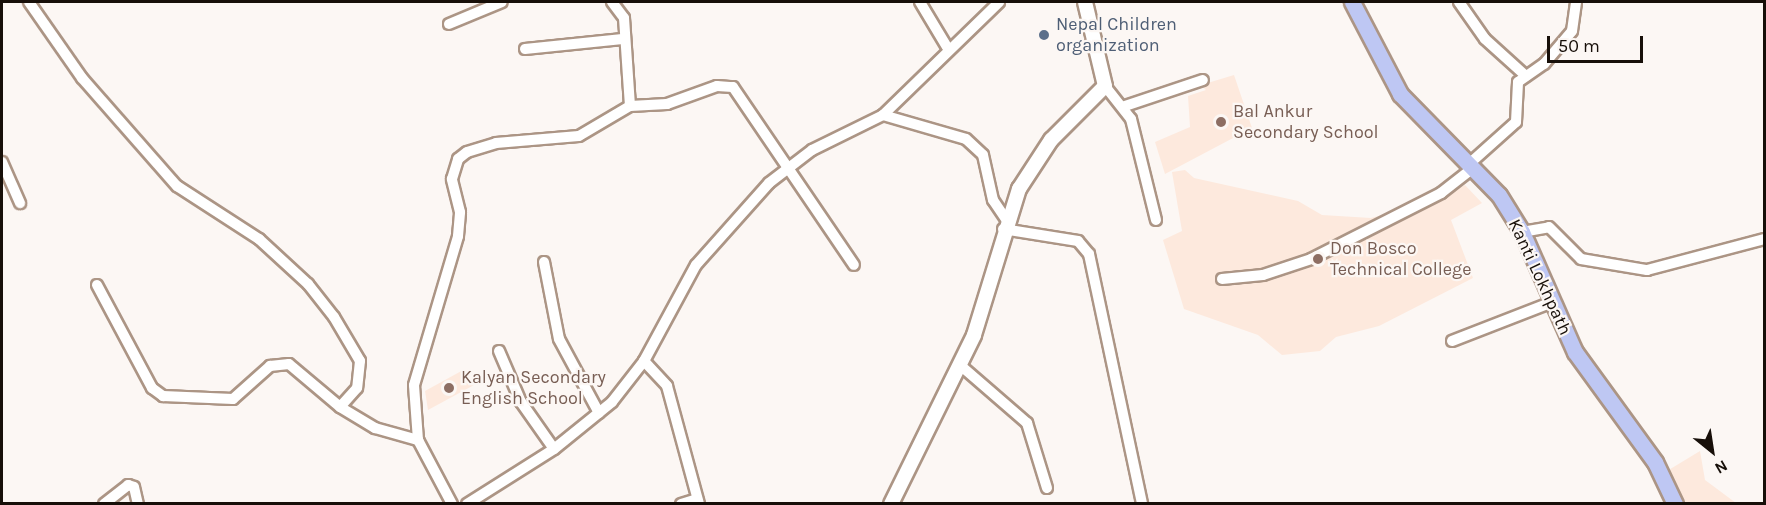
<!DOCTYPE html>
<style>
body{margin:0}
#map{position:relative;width:1766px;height:505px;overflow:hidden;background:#fcf7f4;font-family:Karla,sans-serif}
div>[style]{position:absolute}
.built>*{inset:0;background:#fde9dd}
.roads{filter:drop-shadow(2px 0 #ac9585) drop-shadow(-2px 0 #ac9585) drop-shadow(0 2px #ac9585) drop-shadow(0 -2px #ac9585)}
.minor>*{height:10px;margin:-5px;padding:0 5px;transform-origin:5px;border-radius:5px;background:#fff}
.secondary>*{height:14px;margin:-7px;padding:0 7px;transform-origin:7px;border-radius:7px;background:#fff}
.primary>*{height:15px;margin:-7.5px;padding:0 7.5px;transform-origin:7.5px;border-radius:7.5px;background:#bec7f3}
.dots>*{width:16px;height:16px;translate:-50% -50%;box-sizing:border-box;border:3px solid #fcf7f4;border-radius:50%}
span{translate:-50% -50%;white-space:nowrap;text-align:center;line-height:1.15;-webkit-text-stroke:4.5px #fcf7f4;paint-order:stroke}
.service-label{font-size:18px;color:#4e5e75}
.left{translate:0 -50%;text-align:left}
.education-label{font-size:18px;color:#785e54}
.street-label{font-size:18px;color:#170f09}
.frame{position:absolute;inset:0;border:3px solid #170f09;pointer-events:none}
.north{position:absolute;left:1682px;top:421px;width:60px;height:60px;-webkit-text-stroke:4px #fcf7f4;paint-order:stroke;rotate:150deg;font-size:16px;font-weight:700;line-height:24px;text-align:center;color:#170f09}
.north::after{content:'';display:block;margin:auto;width:21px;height:27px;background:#170f09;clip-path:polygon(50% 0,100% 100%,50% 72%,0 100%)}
.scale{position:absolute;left:1547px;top:36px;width:96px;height:27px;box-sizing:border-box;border:3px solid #170f09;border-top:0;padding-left:8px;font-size:18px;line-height:21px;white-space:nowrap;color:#170f09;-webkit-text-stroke:4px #fcf7f4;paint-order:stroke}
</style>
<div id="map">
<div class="built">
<i style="clip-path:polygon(1234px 75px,1252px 128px,1165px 174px,1155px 142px,1190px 127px,1188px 96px,1206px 90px,1201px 85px)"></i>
<i style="clip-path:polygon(1185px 170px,1194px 178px,1298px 201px,1322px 215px,1371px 218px,1427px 203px,1465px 185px,1482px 203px,1451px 220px,1473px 278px,1379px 326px,1336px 337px,1320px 351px,1282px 355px,1258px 335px,1184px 309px,1163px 240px,1182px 231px,1172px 172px)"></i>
<i style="clip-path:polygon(465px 369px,474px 385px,428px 410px,425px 391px)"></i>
<i style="clip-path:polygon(1700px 451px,1705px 480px,1736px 503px,1682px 503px,1667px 471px)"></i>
</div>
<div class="roads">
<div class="minor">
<i style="left:29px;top:2px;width:93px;rotate:55.1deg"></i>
<i style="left:82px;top:78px;width:144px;rotate:48.7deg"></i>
<i style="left:177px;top:186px;width:98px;rotate:32.9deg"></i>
<i style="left:259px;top:239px;width:67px;rotate:42.6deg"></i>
<i style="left:308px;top:284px;width:42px;rotate:51.8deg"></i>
<i style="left:334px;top:317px;width:51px;rotate:59.4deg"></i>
<i style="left:360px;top:361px;width:27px;rotate:96deg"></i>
<i style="left:357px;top:388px;width:25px;rotate:132deg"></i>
<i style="left:340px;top:407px;width:41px;rotate:31deg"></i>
<i style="left:375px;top:428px;width:45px;rotate:15.6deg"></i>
<i style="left:612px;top:2px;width:20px;rotate:53deg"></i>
<i style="left:624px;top:18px;width:88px;rotate:86.1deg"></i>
<i style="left:920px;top:2px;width:52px;rotate:59deg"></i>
<i style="left:1459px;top:2px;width:45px;rotate:54.9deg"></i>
<i style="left:1485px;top:39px;width:55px;rotate:42.1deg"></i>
<i style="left:449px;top:24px;width:57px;rotate:-22.5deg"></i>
<i style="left:525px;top:49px;width:98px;rotate:-5.9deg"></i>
<i style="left:1105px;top:86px;width:42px;rotate:51.8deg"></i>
<i style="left:1131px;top:119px;width:104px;rotate:76.1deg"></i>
<i style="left:1125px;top:106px;width:82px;rotate:-18.4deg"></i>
<i style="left:883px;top:115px;width:162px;rotate:-44.2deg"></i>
<i style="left:2px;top:162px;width:45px;rotate:66.3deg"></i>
<i style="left:1469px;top:164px;width:63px;rotate:-41.8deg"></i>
<i style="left:1516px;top:122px;width:40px;rotate:-87.1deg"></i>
<i style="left:1518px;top:82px;width:32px;rotate:-35deg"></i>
<i style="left:1544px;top:64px;width:43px;rotate:-49.7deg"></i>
<i style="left:1572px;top:31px;width:29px;rotate:-82deg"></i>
<i style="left:1003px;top:229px;width:76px;rotate:9.1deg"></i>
<i style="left:1078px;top:241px;width:17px;rotate:50deg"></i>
<i style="left:1089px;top:254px;width:256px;rotate:78deg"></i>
<i style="left:1522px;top:232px;width:27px;rotate:-10deg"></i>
<i style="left:1549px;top:227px;width:45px;rotate:45deg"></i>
<i style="left:1581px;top:259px;width:67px;rotate:9.5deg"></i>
<i style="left:1647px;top:270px;width:121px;rotate:-14.8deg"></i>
<i style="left:544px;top:262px;width:78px;rotate:79deg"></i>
<i style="left:559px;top:339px;width:84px;rotate:61.6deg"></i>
<i style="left:1222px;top:279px;width:41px;rotate:-5.6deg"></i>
<i style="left:1263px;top:275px;width:51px;rotate:-18.4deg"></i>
<i style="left:1311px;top:259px;width:146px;rotate:-26.9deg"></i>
<i style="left:1441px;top:193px;width:41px;rotate:-38deg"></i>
<i style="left:97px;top:285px;width:117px;rotate:61.9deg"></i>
<i style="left:152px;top:388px;width:14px;rotate:36deg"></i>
<i style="left:163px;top:396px;width:70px;rotate:2.5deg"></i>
<i style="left:233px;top:399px;width:50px;rotate:-41.7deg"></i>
<i style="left:270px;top:366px;width:19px;rotate:-6deg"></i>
<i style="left:289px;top:364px;width:67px;rotate:40.1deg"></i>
<i style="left:1452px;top:341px;width:105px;rotate:-21.2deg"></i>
<i style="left:499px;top:351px;width:56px;rotate:66.7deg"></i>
<i style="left:521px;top:402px;width:57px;rotate:54.9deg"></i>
<i style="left:644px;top:361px;width:34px;rotate:47deg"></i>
<i style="left:667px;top:386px;width:122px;rotate:74.8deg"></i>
<i style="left:960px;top:365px;width:89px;rotate:40.9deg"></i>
<i style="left:1027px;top:423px;width:68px;rotate:72.9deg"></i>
<i style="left:104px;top:504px;width:31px;rotate:-38deg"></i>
<i style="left:128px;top:485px;width:6px;rotate:18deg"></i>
<i style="left:134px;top:487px;width:17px;rotate:77deg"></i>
<i style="left:452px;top:504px;width:72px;rotate:-118deg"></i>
<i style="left:418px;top:440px;width:55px;rotate:-94.2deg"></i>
<i style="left:414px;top:385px;width:155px;rotate:-73.5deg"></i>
<i style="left:458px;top:236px;width:24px;rotate:-85deg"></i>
<i style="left:460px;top:212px;width:34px;rotate:-104deg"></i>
<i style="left:452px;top:179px;width:21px;rotate:-73deg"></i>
<i style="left:458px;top:159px;width:11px;rotate:-38deg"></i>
<i style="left:467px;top:152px;width:30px;rotate:-17deg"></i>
<i style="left:496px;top:143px;width:83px;rotate:-4.8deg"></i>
<i style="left:579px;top:136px;width:59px;rotate:-30.5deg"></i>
<i style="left:630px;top:106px;width:37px;rotate:-3deg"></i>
<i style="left:667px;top:104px;width:53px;rotate:-19.8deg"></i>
<i style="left:717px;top:86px;width:16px;rotate:4deg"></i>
<i style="left:733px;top:87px;width:215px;rotate:55.8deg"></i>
<i style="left:467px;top:504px;width:103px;rotate:-32.3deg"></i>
<i style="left:554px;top:449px;width:75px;rotate:-39deg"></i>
<i style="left:612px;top:402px;width:52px;rotate:-52deg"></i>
<i style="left:644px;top:361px;width:109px;rotate:-61.6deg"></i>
<i style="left:696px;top:265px;width:110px;rotate:-48.3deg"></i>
<i style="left:769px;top:183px;width:54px;rotate:-37.5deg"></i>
<i style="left:812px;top:150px;width:79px;rotate:-26.2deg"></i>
<i style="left:883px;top:115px;width:86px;rotate:16.1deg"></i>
<i style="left:966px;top:139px;width:23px;rotate:43deg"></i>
<i style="left:983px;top:155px;width:46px;rotate:77.5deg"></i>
<i style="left:993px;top:200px;width:23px;rotate:56deg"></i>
<i style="left:681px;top:504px;width:17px;rotate:-17deg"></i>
</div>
<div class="secondary">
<i style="left:891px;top:504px;width:188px;rotate:-63.8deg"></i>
<i style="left:974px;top:335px;width:153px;rotate:-72.9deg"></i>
<i style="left:1019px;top:189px;width:59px;rotate:-56.9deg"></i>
<i style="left:1051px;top:140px;width:76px;rotate:-45deg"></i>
<i style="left:1105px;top:86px;width:86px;rotate:-103.4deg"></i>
</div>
<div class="primary">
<i style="left:1352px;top:2px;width:104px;rotate:62.4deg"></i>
<i style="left:1400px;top:94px;width:141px;rotate:45.6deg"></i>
<i style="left:1499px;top:195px;width:44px;rotate:58.1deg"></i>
<i style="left:1522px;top:232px;width:131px;rotate:66.2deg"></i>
<i style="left:1575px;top:352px;width:136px;rotate:54deg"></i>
<i style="left:1655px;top:462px;width:47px;rotate:64.5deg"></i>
</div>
</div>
<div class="dots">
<i style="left:1044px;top:35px;background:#5c6f8a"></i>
<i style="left:1221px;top:122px;background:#8d6e63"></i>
<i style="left:1318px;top:259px;background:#8d6e63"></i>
<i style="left:449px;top:388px;background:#8d6e63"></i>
</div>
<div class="service-label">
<span class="left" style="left:1056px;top:35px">Nepal Children<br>organization</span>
</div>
<div class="education-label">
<span class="left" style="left:1233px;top:122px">Bal Ankur<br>Secondary School</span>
<span class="left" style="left:1330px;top:259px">Don Bosco<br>Technical College</span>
<span class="left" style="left:461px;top:388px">Kalyan Secondary<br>English School</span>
</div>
<div class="street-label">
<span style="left:1540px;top:277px;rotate:65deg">Kanti Lokhpath</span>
</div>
<div class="frame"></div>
<div class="north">N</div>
<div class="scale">50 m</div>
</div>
